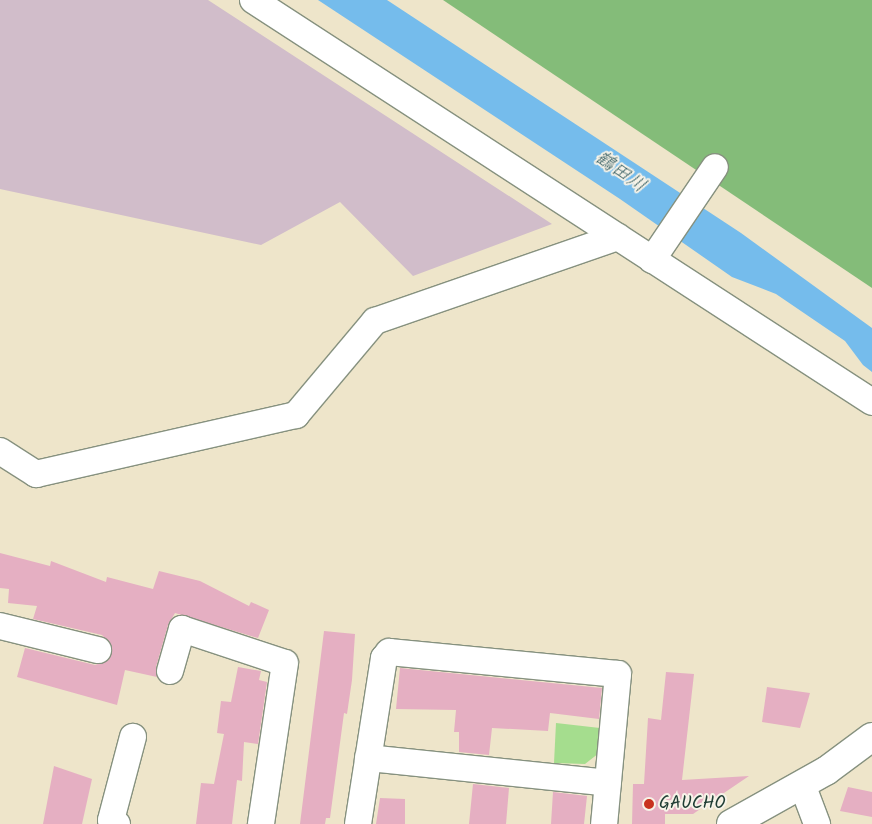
<!DOCTYPE html>
<meta charset="utf-8">
<style>
body{margin:0}
#map{position:relative;width:872px;height:824px;overflow:hidden;background:#eee5ca;font-family:Kalam,"Klee One",sans-serif}
div>[style]{position:absolute}
.industrial>*{inset:0;background:#d1bdca}
.green>*{inset:0;background:#a5dd8e}
.forest>*{inset:0;background:#84bc79}
.water>*{inset:0;background:#75bcec}
.building>*{inset:0;background:#e5afc2}
.roads{filter:drop-shadow(1px 0 #86917f) drop-shadow(-1px 0 #86917f) drop-shadow(0 1px #86917f) drop-shadow(0 -1px #86917f)}
.minor>*{height:26px;margin:-13px;padding:0 13px;transform-origin:13px;border-radius:13px;background:#fff}
.tertiary>*{height:28px;margin:-14px;padding:0 14px;transform-origin:14px;border-radius:14px;background:#fff}
.dots>*{width:14px;height:14px;translate:-50% -50%;box-sizing:border-box;border:2px solid #f7f3e8;border-radius:50%}
span{translate:-50% -50%;white-space:nowrap;text-align:center;line-height:1.15;-webkit-text-stroke:4px #f7f3e8;paint-order:stroke}
.poi-label{font-size:18px;color:#1f3d34}
.left{translate:0 -50%;text-align:left}
.water-label{font-size:19px;color:#345d62;font-style:italic}
</style>
<div id="map">
<div class="industrial">
<i style="clip-path:polygon(0 0,208px 0,552px 224px,413px 276px,340px 202px,261px 245px,0 189px)"></i>
</div>
<div class="green">
<i style="clip-path:polygon(556px 723px,600px 728px,599px 753px,585px 764px,554px 763px)"></i>
</div>
<div class="forest">
<i style="clip-path:polygon(443px 0,872px 0,872px 288px)"></i>
</div>
<div class="water">
<i style="clip-path:polygon(318px 0,387px 0,741px 233px,872px 328px,872px 372px,863px 365px,845px 341px,776px 294px,732px 277px,620px 199px)"></i>
</div>
<div class="building">
<i style="clip-path:polygon(0 553px,50px 566px,51px 561px,106px 582px,107px 577px,153px 589px,159px 571px,200px 581px,249px 606px,251px 602px,269px 610px,258px 638px,175px 613px,168px 625px,156px 667px,157px 677px,125px 670px,117px 705px,17px 677px,25px 648px,95px 665px,109px 660px,112px 646px,102px 635px,33px 619px,37px 606px,8px 603px,9px 589px,0 588px)"></i>
<i style="clip-path:polygon(324px 631px,355px 634px,352px 680px,347px 714px,344px 713px,330px 818px,326px 818px,325px 824px,300px 824px)"></i>
<i style="clip-path:polygon(238px 667px,261px 671px,259px 680px,267px 682px,258px 744px,244px 742px,242px 781px,237px 780px,232px 824px,196px 824px,201px 783px,214px 784px,224px 734px,217px 733px,221px 701px,231px 702px)"></i>
<i style="clip-path:polygon(400px 668px,602px 688px,599px 719px,550px 713px,548px 731px,492px 728px,489px 755px,459px 752px,459px 732px,454px 732px,456px 710px,396px 709px)"></i>
<i style="clip-path:polygon(666px 672px,694px 674px,682px 780px,749px 776px,693px 814px,665px 814px,665px 824px,632px 824px,633px 784px,644px 784px,648px 718px,661px 720px)"></i>
<i style="clip-path:polygon(767px 687px,810px 693px,800px 728px,762px 722px)"></i>
<i style="clip-path:polygon(54px 766px,92px 779px,82px 824px,43px 824px)"></i>
<i style="clip-path:polygon(473px 784px,509px 788px,506px 824px,469px 824px)"></i>
<i style="clip-path:polygon(848px 787px,872px 792px,872px 817px,840px 811px)"></i>
<i style="clip-path:polygon(553px 792px,587px 796px,584px 824px,551px 824px)"></i>
<i style="clip-path:polygon(380px 798px,405px 799px,405px 824px,376px 824px)"></i>
</div>
<div class="roads">
<div class="minor">
<i style="left:253px;top:0;width:738px;rotate:33deg"></i>
<i style="left:652px;top:260px;width:112px;rotate:-55.9deg"></i>
<i style="left:0;top:451px;width:43px;rotate:32.6deg"></i>
<i style="left:36px;top:474px;width:267px;rotate:-12.8deg"></i>
<i style="left:296px;top:415px;width:123px;rotate:-50deg"></i>
<i style="left:375px;top:321px;width:257px;rotate:-19.1deg"></i>
<i style="left:0;top:626px;width:101px;rotate:13.8deg"></i>
<i style="left:170px;top:671px;width:44px;rotate:-74.1deg"></i>
<i style="left:182px;top:629px;width:108px;rotate:18.3deg"></i>
<i style="left:285px;top:663px;width:163px;rotate:98.5deg"></i>
<i style="left:368px;top:758px;width:241px;rotate:5.9deg"></i>
<i style="left:802px;top:784px;width:43px;rotate:69.4deg"></i>
<i style="left:117px;top:824px;width:7px;rotate:-146deg"></i>
<i style="left:111px;top:820px;width:86px;rotate:-75.2deg"></i>
<i style="left:358px;top:824px;width:168px;rotate:-81.1deg"></i>
<i style="left:384px;top:658px;width:8px;rotate:-50deg"></i>
<i style="left:389px;top:652px;width:230px;rotate:5.5deg"></i>
<i style="left:618px;top:674px;width:151px;rotate:95.3deg"></i>
</div>
<div class="tertiary">
<i style="left:731px;top:824px;width:109px;rotate:-29.2deg"></i>
<i style="left:826px;top:771px;width:57px;rotate:-36.5deg"></i>
</div>
</div>
<div class="dots">
<i style="left:649px;top:804px;background:#c8321e"></i>
</div>
<div class="poi-label">
<span class="left" style="left:659px;top:804px">GAUCHO</span>
</div>
<div class="water-label">
<span style="left:620px;top:173px;rotate:35deg">鶴田川</span>
</div>
</div>
